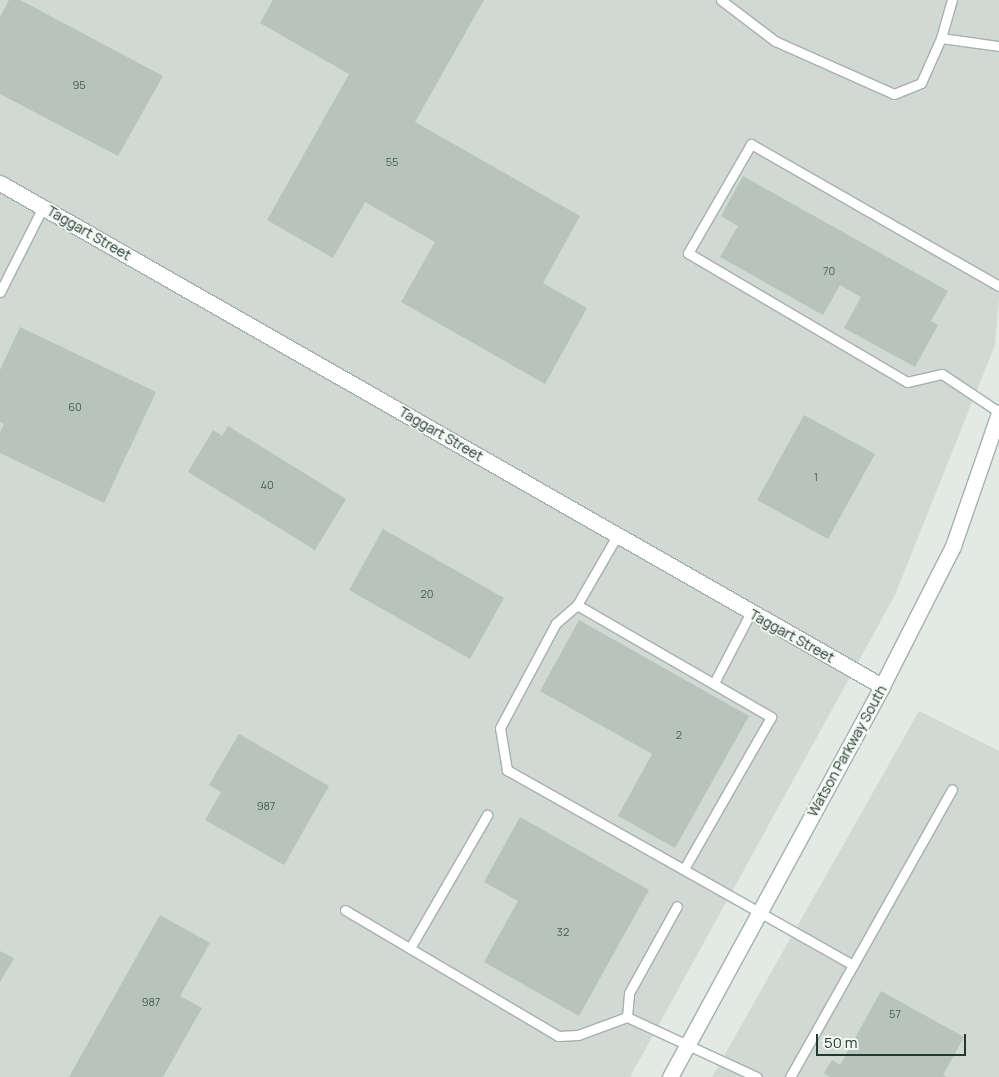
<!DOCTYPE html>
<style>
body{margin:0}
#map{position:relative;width:999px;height:1077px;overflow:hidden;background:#e1eae5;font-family:Manrope,sans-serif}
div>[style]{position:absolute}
.built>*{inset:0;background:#d0d9d3}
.building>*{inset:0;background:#b7c4bd}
.roads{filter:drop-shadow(1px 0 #a5b1ab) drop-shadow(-1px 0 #a5b1ab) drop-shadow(0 1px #a5b1ab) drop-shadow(0 -1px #a5b1ab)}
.lane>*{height:9px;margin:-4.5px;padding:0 4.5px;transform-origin:4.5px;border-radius:4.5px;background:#fff}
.street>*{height:15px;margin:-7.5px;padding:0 7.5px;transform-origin:7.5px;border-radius:7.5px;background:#fff}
.secondary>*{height:15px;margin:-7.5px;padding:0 7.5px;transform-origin:7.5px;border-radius:7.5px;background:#fff}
span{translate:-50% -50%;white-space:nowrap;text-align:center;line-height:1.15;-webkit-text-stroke:4px #f1f7f3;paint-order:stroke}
.number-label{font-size:11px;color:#495b53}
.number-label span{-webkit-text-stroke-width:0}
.street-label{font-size:14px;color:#243830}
.scale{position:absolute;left:816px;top:1034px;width:150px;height:22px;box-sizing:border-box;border:2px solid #243830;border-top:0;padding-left:6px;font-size:15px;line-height:18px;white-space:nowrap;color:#243830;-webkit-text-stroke:4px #f1f7f3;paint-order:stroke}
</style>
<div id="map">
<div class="built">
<i style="clip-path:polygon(0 0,999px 0,999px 299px,995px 345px,895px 595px,630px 1077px,0 1077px)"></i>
<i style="clip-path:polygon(919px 711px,999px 751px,999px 1077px,712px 1077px)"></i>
</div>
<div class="building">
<i style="clip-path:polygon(9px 0,20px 0,163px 76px,118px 156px,0 94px,0 17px)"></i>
<i style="clip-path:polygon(273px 0,484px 0,415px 122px,580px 216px,543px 283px,587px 308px,545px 384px,401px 302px,435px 242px,365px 202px,333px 258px,267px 220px,349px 74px,260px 23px)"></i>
<i style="clip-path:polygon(743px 176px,948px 291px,931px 321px,938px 325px,915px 367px,844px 328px,861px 297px,840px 285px,823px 315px,720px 257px,738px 226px,721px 216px)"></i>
<i style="clip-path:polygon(20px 327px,156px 392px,104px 503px,0 453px,0 432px,4px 424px,0 422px,0 370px)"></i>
<i style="clip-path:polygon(804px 415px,875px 454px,828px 539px,757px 500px)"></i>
<i style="clip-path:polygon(228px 426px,346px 499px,315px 550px,188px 472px,213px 430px,222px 436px)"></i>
<i style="clip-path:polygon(383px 529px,504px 598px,470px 659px,349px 590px)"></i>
<i style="clip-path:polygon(579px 620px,749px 716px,675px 848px,618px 816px,652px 754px,540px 691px)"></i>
<i style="clip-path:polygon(239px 734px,329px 786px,284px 865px,205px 820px,221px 792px,209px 785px)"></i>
<i style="clip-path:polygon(520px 817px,649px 890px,579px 1016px,484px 962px,518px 901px,484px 882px)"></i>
<i style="clip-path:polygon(160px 915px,210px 943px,180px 996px,202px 1008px,163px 1077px,69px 1077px)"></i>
<i style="clip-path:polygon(0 951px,14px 958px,0 982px)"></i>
<i style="clip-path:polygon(881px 991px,964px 1037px,943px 1075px,947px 1077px,830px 1077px,824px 1073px,832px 1060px,840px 1065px)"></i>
</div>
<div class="roads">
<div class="lane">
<i style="left:721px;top:0;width:68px;rotate:37.2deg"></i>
<i style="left:775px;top:41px;width:130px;rotate:24deg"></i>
<i style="left:894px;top:94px;width:29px;rotate:-22deg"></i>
<i style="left:921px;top:83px;width:49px;rotate:-66deg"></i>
<i style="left:941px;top:38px;width:40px;rotate:-74deg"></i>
<i style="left:941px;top:38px;width:59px;rotate:7.9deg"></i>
<i style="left:999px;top:286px;width:286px;rotate:-150.2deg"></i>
<i style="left:751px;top:144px;width:126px;rotate:120deg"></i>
<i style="left:688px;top:253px;width:254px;rotate:30.5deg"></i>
<i style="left:907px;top:382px;width:36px;rotate:-13deg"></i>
<i style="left:942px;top:374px;width:69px;rotate:33.7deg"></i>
<i style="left:0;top:292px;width:95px;rotate:-63.2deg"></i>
<i style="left:618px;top:534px;width:82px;rotate:120deg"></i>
<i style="left:577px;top:605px;width:28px;rotate:139deg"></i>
<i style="left:556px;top:623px;width:119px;rotate:118.1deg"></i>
<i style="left:500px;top:728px;width:43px;rotate:80.5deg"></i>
<i style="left:507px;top:770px;width:397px;rotate:29.4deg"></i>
<i style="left:577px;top:605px;width:224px;rotate:30deg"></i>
<i style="left:771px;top:717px;width:173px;rotate:119.8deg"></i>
<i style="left:714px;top:683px;width:80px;rotate:-62.5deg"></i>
<i style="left:345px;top:910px;width:247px;rotate:30.6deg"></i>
<i style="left:558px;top:1036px;width:20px;rotate:-3deg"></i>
<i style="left:578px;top:1035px;width:52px;rotate:-20.2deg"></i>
<i style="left:627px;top:1017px;width:143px;rotate:24.8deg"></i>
<i style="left:410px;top:948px;width:154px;rotate:-59.9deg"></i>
<i style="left:627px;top:1017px;width:24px;rotate:-85deg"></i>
<i style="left:629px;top:993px;width:99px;rotate:-61.1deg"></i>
<i style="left:790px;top:1077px;width:330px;rotate:-60.6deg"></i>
</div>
<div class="street">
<i style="left:0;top:183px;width:1015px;rotate:29.7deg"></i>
</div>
<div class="secondary">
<i style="left:670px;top:1077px;width:445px;rotate:-61.5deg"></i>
<i style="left:882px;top:686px;width:157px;rotate:-63.1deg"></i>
<i style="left:953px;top:546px;width:141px;rotate:-70.9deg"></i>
</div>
</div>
<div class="number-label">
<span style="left:79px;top:85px">95</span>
<span style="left:392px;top:162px">55</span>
<span style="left:829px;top:271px">70</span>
<span style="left:75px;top:407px">60</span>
<span style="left:816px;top:477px">1</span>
<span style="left:267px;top:485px">40</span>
<span style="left:427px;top:594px">20</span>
<span style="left:679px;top:735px">2</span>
<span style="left:266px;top:806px">987</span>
<span style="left:563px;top:932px">32</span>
<span style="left:151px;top:1002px">987</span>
<span style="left:895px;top:1014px">57</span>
</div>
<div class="street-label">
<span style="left:89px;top:233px;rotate:30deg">Taggart Street</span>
<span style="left:441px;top:434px;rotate:30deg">Taggart Street</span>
<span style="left:792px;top:636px;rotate:29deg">Taggart Street</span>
<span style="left:847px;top:751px;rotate:-61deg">Watson Parkway South</span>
</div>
<div class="scale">50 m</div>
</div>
